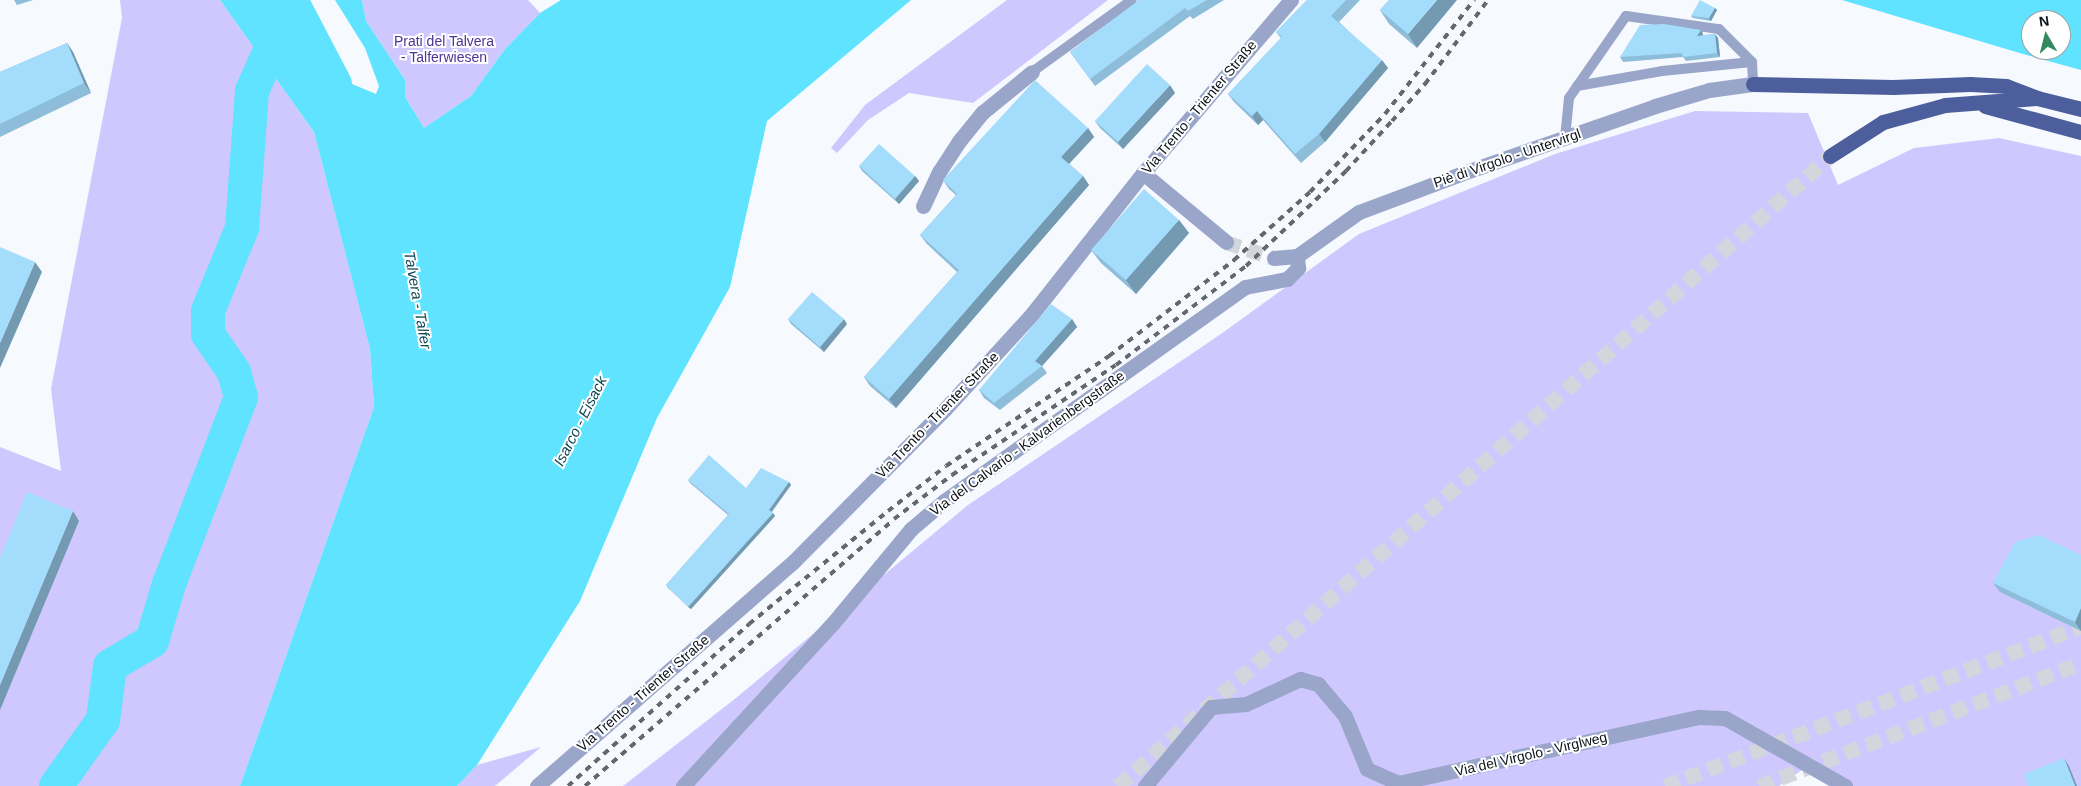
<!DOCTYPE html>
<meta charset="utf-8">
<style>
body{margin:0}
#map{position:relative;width:2081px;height:786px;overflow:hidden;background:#f6f9fe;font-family:Helvetica,sans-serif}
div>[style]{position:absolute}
.green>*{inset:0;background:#cec8fe}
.water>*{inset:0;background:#5fe3ff}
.river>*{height:34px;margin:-17px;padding:0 17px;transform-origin:17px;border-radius:17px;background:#5fe3ff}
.minor-tunnel>*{height:15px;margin-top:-7.5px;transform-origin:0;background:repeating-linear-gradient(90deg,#d3d6dc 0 15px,transparent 0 23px)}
.primary-tunnel>*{height:15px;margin-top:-7.5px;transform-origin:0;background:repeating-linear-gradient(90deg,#d3d6dc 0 15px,transparent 0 23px)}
.motorway-tunnel>*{height:15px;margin-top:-7.5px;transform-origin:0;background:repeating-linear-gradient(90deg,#d3d6dc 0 15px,transparent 0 23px)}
.service>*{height:10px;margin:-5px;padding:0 5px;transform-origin:5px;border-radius:5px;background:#99a5c9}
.minor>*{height:15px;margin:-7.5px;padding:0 7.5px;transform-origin:7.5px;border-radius:7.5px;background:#99a5c9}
.tertiary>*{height:15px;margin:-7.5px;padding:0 7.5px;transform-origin:7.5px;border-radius:7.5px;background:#99a5c9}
.primary>*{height:15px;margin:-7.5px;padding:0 7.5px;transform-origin:7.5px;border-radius:7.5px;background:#4d5e9d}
.rail>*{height:4px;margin-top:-2px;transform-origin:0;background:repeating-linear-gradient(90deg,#63686e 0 6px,transparent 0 12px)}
.wall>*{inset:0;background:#8dbdd9}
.shaded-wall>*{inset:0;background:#739ab0}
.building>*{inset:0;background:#a4dcfc}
span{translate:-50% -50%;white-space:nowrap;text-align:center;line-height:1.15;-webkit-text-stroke:4px #fff;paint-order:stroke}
.park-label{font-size:14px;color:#4d3494}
.street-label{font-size:14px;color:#0c1219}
.water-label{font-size:15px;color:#0d4854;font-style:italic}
.north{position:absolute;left:2021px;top:10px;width:50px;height:50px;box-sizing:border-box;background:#fff;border:1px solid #9ea0a3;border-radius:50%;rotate:352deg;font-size:14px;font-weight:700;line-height:20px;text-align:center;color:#0c1219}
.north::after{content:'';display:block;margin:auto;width:18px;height:22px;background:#338a5e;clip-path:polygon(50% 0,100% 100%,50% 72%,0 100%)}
</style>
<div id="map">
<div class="green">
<i style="clip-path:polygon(120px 0,220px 0,314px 132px,370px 349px,374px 407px,240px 786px,0 786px,0 447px,61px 471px,51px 389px,122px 18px)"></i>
<i style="clip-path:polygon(362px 0,528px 0,540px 13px,505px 49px,471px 96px,424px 128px,405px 97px,405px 80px,366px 21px)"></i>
<i style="clip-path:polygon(1007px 0,1108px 0,973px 103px,909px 93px,868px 120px,837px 153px,831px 148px,865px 105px)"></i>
<i style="clip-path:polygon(1695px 111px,1808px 113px,1838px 185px,1914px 148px,1999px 138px,2081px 156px,2081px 786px,1829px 786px,1802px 770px,1779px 786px,623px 786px,736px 698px,968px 505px,1221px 334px,1359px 234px,1555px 154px)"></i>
<i style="clip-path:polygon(541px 747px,495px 786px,457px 786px,477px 765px)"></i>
</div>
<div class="water">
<i style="clip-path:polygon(220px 0,294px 0,299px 3px,302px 29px,327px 60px,352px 84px,376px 94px,379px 86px,365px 48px,335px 0,362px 0,366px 21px,405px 80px,405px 97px,424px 128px,471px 96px,505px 49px,540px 13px,561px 0,911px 0,767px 121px,730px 287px,657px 418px,580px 601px,477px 765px,457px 786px,240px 786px,374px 407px,370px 349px,314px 132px)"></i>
<i style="clip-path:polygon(evenodd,1842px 0,2081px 0,2081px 70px,2023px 54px,1842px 0,2031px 20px,2061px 20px,2061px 50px,2031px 50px,2031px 20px)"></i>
</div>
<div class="river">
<i style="left:291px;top:0;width:95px;rotate:62.4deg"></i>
<i style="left:56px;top:786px;width:81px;rotate:-54.5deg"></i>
<i style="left:103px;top:720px;width:54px;rotate:-82.6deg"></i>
<i style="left:110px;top:666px;width:49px;rotate:-30.8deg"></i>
<i style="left:152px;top:641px;width:59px;rotate:-73.4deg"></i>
<i style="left:169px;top:584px;width:200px;rotate:-68.9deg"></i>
<i style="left:241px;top:397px;width:26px;rotate:-106deg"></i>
<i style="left:234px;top:372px;width:46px;rotate:-124.4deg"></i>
<i style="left:208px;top:334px;width:23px;rotate:-90deg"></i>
<i style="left:208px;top:311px;width:90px;rotate:-67.7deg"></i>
<i style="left:242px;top:228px;width:137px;rotate:-85.8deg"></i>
<i style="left:252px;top:91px;width:77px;rotate:-66.1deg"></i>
</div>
<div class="minor-tunnel">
<i style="left:1226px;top:242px;width:51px;rotate:18.4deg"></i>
</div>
<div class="primary-tunnel">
<i style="left:1118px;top:786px;width:951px;rotate:-41.5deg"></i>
</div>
<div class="motorway-tunnel">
<i style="left:1665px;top:786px;width:446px;rotate:-21deg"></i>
<i style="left:1759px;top:786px;width:345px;rotate:-20.9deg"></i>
</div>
<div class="service">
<i style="left:1032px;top:72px;width:123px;rotate:-35.8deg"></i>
<i style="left:1577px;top:86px;width:86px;rotate:-10deg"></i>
<i style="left:1662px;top:71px;width:90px;rotate:-5.7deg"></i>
<i style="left:1565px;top:138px;width:40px;rotate:-84.3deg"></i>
<i style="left:1569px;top:98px;width:100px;rotate:-55.2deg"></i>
<i style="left:1626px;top:16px;width:94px;rotate:8deg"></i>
<i style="left:1719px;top:29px;width:47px;rotate:45deg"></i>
<i style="left:1752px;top:62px;width:22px;rotate:87deg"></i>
</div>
<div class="minor">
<i style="left:1143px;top:173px;width:108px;rotate:39.7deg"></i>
<i style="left:923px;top:206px;width:38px;rotate:-65deg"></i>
<i style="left:939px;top:172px;width:38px;rotate:-57deg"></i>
<i style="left:960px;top:140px;width:36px;rotate:-51deg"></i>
<i style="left:983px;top:112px;width:63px;rotate:-39.2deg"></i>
<i style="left:1274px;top:258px;width:23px;rotate:-5deg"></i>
<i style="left:1297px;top:256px;width:76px;rotate:-35.4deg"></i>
<i style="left:1359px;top:212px;width:114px;rotate:-20.5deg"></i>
<i style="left:1466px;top:172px;width:200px;rotate:-19.2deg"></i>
<i style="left:1655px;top:106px;width:56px;rotate:-16.5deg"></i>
<i style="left:1709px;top:90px;width:44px;rotate:-7.8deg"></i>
<i style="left:683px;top:786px;width:222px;rotate:-47.4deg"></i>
<i style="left:833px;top:623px;width:122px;rotate:-50.3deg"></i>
<i style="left:911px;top:529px;width:43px;rotate:-40.3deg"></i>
<i style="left:944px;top:501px;width:369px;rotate:-35.4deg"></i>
<i style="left:1245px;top:287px;width:43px;rotate:-10.8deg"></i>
<i style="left:1287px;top:279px;width:16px;rotate:-45deg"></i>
<i style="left:1298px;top:268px;width:12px;rotate:-95deg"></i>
<i style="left:1145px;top:786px;width:103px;rotate:-50.1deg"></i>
<i style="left:1211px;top:707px;width:35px;rotate:-5deg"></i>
<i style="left:1246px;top:704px;width:60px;rotate:-24.8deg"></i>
<i style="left:1300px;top:679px;width:19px;rotate:16deg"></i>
<i style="left:1318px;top:684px;width:42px;rotate:49.8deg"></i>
<i style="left:1345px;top:716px;width:57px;rotate:67.5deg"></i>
<i style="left:1367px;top:769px;width:34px;rotate:24deg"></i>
<i style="left:1398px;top:783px;width:308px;rotate:-12.4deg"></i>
<i style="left:1699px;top:717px;width:26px;rotate:2deg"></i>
<i style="left:1725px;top:718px;width:138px;rotate:29.5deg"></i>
</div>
<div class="tertiary">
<i style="left:537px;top:786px;width:340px;rotate:-41.2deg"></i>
<i style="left:793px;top:562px;width:216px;rotate:-45.2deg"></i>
<i style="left:945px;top:409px;width:129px;rotate:-47.5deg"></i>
<i style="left:1032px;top:314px;width:179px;rotate:-51.8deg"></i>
<i style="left:1143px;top:173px;width:228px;rotate:-49.5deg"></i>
</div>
<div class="primary">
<i style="left:1753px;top:84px;width:140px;rotate:1.2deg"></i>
<i style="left:1893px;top:87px;width:77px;rotate:-2.2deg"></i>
<i style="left:1970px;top:84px;width:36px;rotate:3deg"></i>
<i style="left:2006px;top:86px;width:33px;rotate:21deg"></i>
<i style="left:1985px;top:106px;width:99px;rotate:15.2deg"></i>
<i style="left:1830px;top:156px;width:63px;rotate:-32.7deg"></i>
<i style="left:1883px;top:122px;width:64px;rotate:-15.3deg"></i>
<i style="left:1945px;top:105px;width:92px;rotate:-4.4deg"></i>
<i style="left:2037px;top:98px;width:45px;rotate:14deg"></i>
</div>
<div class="rail">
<i style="left:568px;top:786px;width:243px;rotate:-41.8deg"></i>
<i style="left:749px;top:624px;width:179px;rotate:-39.1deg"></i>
<i style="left:888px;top:511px;width:73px;rotate:-37.8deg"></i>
<i style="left:946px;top:466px;width:197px;rotate:-34deg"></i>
<i style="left:1109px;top:356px;width:158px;rotate:-37.5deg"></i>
<i style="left:1234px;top:260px;width:102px;rotate:-41.8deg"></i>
<i style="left:1310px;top:192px;width:108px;rotate:-46.1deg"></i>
<i style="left:1385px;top:114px;width:145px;rotate:-52deg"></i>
<i style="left:585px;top:786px;width:408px;rotate:-40.8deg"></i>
<i style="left:894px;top:519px;width:73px;rotate:-37.2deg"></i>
<i style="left:952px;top:475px;width:197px;rotate:-33.9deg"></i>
<i style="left:1116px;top:365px;width:163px;rotate:-37.3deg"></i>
<i style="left:1246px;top:266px;width:138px;rotate:-43.5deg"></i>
<i style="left:1346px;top:171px;width:68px;rotate:-47.4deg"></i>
<i style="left:1392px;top:121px;width:50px;rotate:-48.3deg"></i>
<i style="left:1425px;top:84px;width:105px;rotate:-53.1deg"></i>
</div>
<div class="wall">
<i style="clip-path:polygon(14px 0,33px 0,17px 5px)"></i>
<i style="clip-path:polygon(1139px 0,1224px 0,1193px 19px,1190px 16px,1095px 86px,1070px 52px)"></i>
<i style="clip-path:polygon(1307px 0,1360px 0,1339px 22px,1388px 68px,1325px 142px,1301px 163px,1263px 120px,1258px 125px,1234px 102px,1228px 94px,1281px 38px,1276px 32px)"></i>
<i style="clip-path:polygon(1389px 0,1417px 48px,1389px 24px,1380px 10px)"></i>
<i style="clip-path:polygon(1715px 8px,1717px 10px,1711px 21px,1693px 18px,1691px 16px)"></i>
<i style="clip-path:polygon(1701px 30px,1703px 34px,1703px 35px,1715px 34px,1718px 38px,1720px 57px,1686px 61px,1683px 57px,1623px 62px,1620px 57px)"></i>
<i style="clip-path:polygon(67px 43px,73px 52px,91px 93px,0 137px,0 72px)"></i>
<i style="clip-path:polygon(1175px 93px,1123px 149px,1100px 128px,1095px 121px)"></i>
<i style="clip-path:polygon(1088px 128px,1094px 137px,1069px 164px,1083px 176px,1089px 185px,896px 408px,870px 386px,864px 377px,957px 272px,927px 244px,920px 235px,956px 195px,949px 189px,943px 180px)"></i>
<i style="clip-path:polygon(859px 166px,915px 176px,919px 181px,899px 204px,862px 171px)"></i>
<i style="clip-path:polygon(1179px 220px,1189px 233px,1136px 294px,1101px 263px,1091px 250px)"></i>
<i style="clip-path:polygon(788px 319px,847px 324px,824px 352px,791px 324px)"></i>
<i style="clip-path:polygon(1072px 319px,1077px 327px,1042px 366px,1047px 373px,1000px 410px,984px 398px,979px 390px)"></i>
<i style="clip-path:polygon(688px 480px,746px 488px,789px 482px,791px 485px,772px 512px,775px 516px,691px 609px,668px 588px,666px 585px,728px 515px,690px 483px)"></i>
<i style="clip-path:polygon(2081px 555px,2081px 631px,2000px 592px,1993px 583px)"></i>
</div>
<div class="shaded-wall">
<i style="clip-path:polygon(1437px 0,1457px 0,1417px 48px,1408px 34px)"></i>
<i style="clip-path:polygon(1715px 8px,1717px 10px,1711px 21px,1709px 18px)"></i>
<i style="clip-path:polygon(1701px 30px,1703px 34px,1700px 40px,1697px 36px)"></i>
<i style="clip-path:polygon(1715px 34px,1718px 38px,1720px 57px,1717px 53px)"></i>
<i style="clip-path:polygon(67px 43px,73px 52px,91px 93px,84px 83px)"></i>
<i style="clip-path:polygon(1382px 60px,1388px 68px,1325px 142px,1319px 134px)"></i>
<i style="clip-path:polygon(1170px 85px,1175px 93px,1123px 149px,1118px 142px)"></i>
<i style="clip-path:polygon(1257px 111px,1263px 120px,1258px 125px,1252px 116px)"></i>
<i style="clip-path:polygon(1088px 128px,1094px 137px,1067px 166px,1061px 157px)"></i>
<i style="clip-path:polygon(915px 176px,919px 181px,899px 204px,895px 199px)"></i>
<i style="clip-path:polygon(1083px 176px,1089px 185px,896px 408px,889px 399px)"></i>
<i style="clip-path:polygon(1179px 220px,1189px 233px,1136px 294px,1126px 280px)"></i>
<i style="clip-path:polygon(35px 262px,42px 272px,0 368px,0 343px)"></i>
<i style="clip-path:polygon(844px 319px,847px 324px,824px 352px,820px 347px)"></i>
<i style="clip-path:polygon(1072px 319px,1077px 327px,1042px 366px,1035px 361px)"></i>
<i style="clip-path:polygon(789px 482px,791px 485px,771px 512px,769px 510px)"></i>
<i style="clip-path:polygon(73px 511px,79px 521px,0 710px,0 685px)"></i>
<i style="clip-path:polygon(773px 513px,775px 516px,691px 609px,688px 607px)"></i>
<i style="clip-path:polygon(2081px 608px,2081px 631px,2075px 622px)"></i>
<i style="clip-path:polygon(2064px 758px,2069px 766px,2077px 786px,2075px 786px)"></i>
</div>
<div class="building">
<i style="clip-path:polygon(1139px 0,1207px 0,1188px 11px,1185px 8px,1090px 79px,1070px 52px)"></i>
<i style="clip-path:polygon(1307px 0,1346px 0,1331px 16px,1382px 60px,1319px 134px,1295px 154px,1257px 111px,1252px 116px,1228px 94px,1282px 37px,1276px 32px)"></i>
<i style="clip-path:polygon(1389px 0,1437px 0,1408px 34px,1380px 10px)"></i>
<i style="clip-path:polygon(1700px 0,1715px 8px,1709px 18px,1691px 16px)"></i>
<i style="clip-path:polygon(1664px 24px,1701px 30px,1697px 36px,1715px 34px,1717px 53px,1683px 57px,1682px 53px,1620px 57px,1640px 25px)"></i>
<i style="clip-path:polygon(67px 43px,84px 83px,0 124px,0 72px)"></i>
<i style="clip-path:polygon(1147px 64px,1170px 85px,1118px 142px,1095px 121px)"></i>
<i style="clip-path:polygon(1035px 80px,1088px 128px,1061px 157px,1083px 176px,889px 399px,864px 377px,959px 270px,920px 235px,957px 194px,943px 180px)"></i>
<i style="clip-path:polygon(879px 144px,915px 176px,895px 199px,859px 166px)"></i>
<i style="clip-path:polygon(1144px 189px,1179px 220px,1126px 280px,1091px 250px)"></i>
<i style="clip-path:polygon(0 247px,35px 262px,0 343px)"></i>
<i style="clip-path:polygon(812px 292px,844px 319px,820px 347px,788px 319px)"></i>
<i style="clip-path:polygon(1051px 304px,1072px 319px,1035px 361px,1042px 366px,994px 403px,979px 390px)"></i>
<i style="clip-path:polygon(709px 455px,746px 488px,761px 468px,789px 482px,769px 510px,773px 513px,688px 607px,666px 585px,729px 514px,688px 480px)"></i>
<i style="clip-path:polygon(27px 492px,73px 511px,0 685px,0 558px)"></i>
<i style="clip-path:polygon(2039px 535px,2081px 555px,2081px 608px,2075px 622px,1993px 583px,2015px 542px)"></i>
<i style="clip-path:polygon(2064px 758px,2075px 786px,2028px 786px,2024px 774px)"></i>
</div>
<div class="park-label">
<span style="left:444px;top:49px">Prati del Talvera<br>- Talferwiesen</span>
</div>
<div class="street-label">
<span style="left:1199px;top:107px;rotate:-50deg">Via Trento - Trienter Straße</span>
<span style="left:1507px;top:158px;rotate:-19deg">Piè di Virgolo - Untervirgl</span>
<span style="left:937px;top:415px;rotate:-46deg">Via Trento - Trienter Straße</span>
<span style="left:1027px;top:443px;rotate:-36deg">Via del Calvario - Kalvarienbergstraße</span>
<span style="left:643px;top:693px;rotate:-41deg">Via Trento - Trienter Straße</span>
<span style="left:1531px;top:754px;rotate:-13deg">Via del Virgolo - Virglweg</span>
</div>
<div class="water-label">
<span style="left:418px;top:300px;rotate:80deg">Talvera - Talfer</span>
<span style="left:580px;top:421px;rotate:-63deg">Isarco - Eisack</span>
</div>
<div class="north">N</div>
</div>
